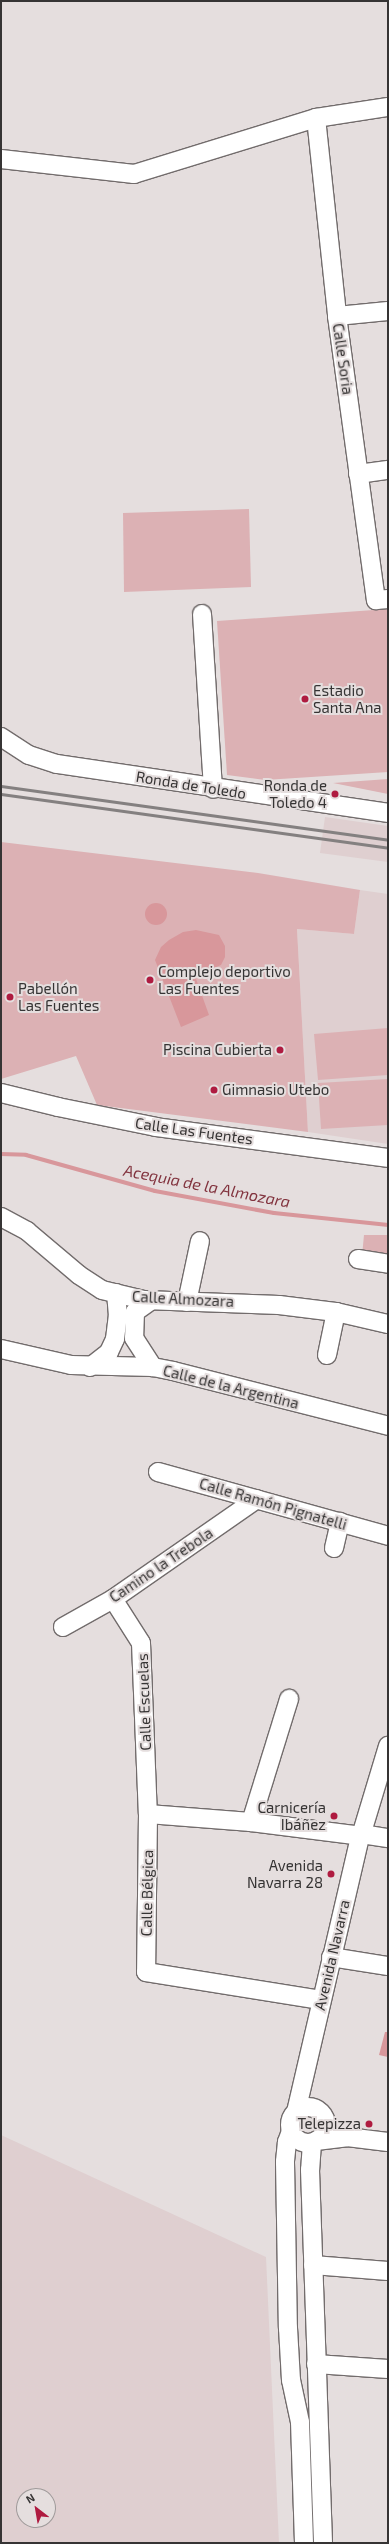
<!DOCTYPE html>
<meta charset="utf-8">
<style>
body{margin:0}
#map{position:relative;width:389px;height:2544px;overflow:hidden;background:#e5dede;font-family:"Exo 2",sans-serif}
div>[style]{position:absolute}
.built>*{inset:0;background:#dfcfd0}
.green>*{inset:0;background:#dcb1b4}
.water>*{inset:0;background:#d8979b}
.round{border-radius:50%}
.stream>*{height:4px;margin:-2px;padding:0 2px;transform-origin:2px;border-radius:2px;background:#d8979b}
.roads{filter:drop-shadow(1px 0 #726c6c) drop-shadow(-1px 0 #726c6c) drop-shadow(0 1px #726c6c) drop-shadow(0 -1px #726c6c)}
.minor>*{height:18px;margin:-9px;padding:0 9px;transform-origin:9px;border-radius:9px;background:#fff}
.minor>.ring{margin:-9px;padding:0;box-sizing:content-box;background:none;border:18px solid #fff;border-radius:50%}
.rail>*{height:3px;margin:-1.5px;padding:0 1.5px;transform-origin:1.5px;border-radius:1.5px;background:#848080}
.dots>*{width:11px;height:11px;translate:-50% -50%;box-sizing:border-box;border:2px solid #e5dede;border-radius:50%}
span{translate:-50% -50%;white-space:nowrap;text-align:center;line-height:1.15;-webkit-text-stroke:4px #e5dede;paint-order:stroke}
.street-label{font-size:15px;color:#363434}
.poi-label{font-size:15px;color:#363434}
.left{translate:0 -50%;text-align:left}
.right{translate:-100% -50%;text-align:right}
.water-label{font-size:16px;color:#82333e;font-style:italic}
.frame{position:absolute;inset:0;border:2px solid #363434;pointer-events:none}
.north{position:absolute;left:16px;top:2488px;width:40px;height:40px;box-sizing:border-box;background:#e5dede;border:1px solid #9f9a9a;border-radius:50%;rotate:329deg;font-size:11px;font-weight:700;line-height:16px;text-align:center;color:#363434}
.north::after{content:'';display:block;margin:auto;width:14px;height:18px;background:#af1b40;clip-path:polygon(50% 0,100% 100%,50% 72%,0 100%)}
</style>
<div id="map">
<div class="built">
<i style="clip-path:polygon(325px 817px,388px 826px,388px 862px,320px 853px)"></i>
<i style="clip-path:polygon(360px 890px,388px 894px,388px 1144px,308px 1132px,297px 929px,354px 934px)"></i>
<i style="clip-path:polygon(evenodd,1px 2135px,266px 2257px,279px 2543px,1px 2543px,1px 2135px,24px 2496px,48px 2496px,48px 2520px,24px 2520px,24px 2496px)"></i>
</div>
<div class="green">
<i style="clip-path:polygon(249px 509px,251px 587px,124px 592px,123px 513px)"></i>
<i style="clip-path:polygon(388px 609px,388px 772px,265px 780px,227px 775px,217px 621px)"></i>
<i style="clip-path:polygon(388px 779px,388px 794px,333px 783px)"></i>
<i style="clip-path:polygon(1px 842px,258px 873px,360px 890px,354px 934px,297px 929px,308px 1132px,97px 1105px,76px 1056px,1px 1079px)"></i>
<i style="clip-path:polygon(388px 1028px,388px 1075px,318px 1080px,314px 1034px)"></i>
<i style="clip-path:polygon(388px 1079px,388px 1125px,321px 1129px,318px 1083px)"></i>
<i style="clip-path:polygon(364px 1235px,388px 1235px,388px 1261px,362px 1256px)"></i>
</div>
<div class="water">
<i class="round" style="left:145px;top:903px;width:22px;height:22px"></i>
<i style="clip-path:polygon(196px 930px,219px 935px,225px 946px,225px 957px,221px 965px,195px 976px,209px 1015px,181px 1027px,155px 960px,161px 947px,169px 940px,183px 932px)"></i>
<i style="clip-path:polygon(385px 2032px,388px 2032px,388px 2057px,379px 2055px)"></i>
</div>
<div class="stream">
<i style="left:1px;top:1154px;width:25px;rotate:2deg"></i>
<i style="left:26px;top:1155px;width:134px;rotate:15.6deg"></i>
<i style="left:155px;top:1191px;width:121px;rotate:10.5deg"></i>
<i style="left:274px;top:1213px;width:115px;rotate:6deg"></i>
</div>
<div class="roads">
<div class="minor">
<i style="left:316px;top:118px;width:199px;rotate:83.9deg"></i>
<i style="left:337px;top:316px;width:287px;rotate:82.2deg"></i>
<i style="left:376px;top:600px;width:12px;rotate:-5deg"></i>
<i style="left:1px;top:159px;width:134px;rotate:6.4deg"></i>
<i style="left:134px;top:174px;width:190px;rotate:-17.1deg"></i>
<i style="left:316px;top:118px;width:73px;rotate:-8.7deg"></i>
<i style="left:337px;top:316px;width:51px;rotate:-5.6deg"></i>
<i style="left:358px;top:474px;width:30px;rotate:-8deg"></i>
<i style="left:202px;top:614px;width:175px;rotate:86.4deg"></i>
<i style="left:1px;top:737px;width:33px;rotate:33deg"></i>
<i style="left:29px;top:755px;width:29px;rotate:18deg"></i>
<i style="left:57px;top:764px;width:335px;rotate:8.4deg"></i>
<i style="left:1px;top:1093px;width:59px;rotate:13.8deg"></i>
<i style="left:58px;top:1107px;width:100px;rotate:11.5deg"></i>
<i style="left:156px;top:1127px;width:234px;rotate:7.6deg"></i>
<i style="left:1px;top:1217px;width:30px;rotate:28deg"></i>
<i style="left:27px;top:1231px;width:68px;rotate:40.2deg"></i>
<i style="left:79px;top:1275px;width:27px;rotate:33deg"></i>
<i style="left:102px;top:1290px;width:43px;rotate:13.4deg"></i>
<i style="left:144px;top:1300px;width:135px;rotate:2.1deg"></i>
<i style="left:279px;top:1305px;width:57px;rotate:7deg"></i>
<i style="left:336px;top:1312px;width:53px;rotate:13deg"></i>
<i style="left:358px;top:1259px;width:30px;rotate:9deg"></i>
<i style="left:152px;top:1300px;width:21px;rotate:145deg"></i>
<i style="left:135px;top:1312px;width:26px;rotate:92deg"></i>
<i style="left:134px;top:1338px;width:35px;rotate:57deg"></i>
<i style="left:187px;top:1302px;width:62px;rotate:-78deg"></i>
<i style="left:1px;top:1349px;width:72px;rotate:12.9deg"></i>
<i style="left:71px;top:1365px;width:82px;rotate:1.4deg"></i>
<i style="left:153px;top:1367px;width:20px;rotate:11deg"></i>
<i style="left:173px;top:1371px;width:222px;rotate:14.3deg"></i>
<i style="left:327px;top:1355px;width:44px;rotate:-78.2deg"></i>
<i style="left:90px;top:1367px;width:24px;rotate:-38deg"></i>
<i style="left:109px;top:1352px;width:14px;rotate:-65deg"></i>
<i style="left:115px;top:1339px;width:23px;rotate:-83deg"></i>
<i style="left:118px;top:1316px;width:23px;rotate:-95deg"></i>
<i style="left:158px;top:1472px;width:239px;rotate:15.5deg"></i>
<i style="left:334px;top:1548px;width:27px;rotate:-77deg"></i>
<i style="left:113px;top:1599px;width:52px;rotate:57.5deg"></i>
<i style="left:141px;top:1643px;width:171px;rotate:87.7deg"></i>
<i style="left:148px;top:1814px;width:158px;rotate:90.7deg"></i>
<i style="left:146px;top:1972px;width:177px;rotate:9.1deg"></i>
<i style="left:63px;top:1627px;width:57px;rotate:-29.2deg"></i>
<i style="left:113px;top:1599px;width:175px;rotate:-34.8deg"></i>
<i style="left:148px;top:1814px;width:103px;rotate:4.4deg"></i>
<i style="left:251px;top:1822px;width:104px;rotate:7.2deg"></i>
<i style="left:251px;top:1822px;width:129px;rotate:-72.8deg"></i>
<i style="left:363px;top:1829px;width:87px;rotate:-73.2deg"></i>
<i style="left:368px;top:1835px;width:20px;rotate:9deg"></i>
<i style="left:331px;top:1957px;width:58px;rotate:9deg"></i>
<i class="ring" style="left:290px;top:2107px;width:18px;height:18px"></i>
<i style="left:296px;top:2112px;width:277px;rotate:-76.9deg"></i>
<i style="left:291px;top:2131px;width:12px;rotate:110deg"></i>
<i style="left:287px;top:2142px;width:20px;rotate:96deg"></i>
<i style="left:285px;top:2162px;width:166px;rotate:89deg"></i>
<i style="left:288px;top:2328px;width:52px;rotate:86.7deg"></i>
<i style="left:291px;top:2380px;width:43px;rotate:77.9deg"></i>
<i style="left:300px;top:2422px;width:121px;rotate:88.1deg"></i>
<i style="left:316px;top:2141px;width:31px;rotate:-7deg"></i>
<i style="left:347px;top:2137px;width:41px;rotate:7deg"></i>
<i style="left:312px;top:2143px;width:27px;rotate:94deg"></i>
<i style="left:310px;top:2170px;width:373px;rotate:88deg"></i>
<i style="left:313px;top:2265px;width:75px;rotate:4.6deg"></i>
<i style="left:316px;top:2364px;width:72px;rotate:4deg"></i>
</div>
</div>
<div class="rail">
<i style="left:1px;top:786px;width:391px;rotate:7.9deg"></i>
<i style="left:1px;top:794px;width:391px;rotate:7.9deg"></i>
</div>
<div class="dots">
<i style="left:305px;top:699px;background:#af1b40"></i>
<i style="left:335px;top:794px;background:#af1b40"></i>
<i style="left:150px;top:980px;background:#af1b40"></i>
<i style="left:10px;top:997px;background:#af1b40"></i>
<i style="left:280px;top:1050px;background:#af1b40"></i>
<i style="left:214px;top:1090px;background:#af1b40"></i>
<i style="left:334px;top:1816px;background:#af1b40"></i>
<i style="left:331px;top:1874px;background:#af1b40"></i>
<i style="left:369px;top:2124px;background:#af1b40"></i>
</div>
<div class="street-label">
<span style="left:343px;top:359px;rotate:82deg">Calle Soria</span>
<span style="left:191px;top:785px;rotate:9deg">Ronda de Toledo</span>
<span style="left:194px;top:1131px;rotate:8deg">Calle Las Fuentes</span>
<span style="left:183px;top:1299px;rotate:3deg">Calle Almozara</span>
<span style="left:231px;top:1387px;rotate:14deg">Calle de la Argentina</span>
<span style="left:273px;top:1504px;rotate:16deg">Calle Ramón Pignatelli</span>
<span style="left:161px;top:1565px;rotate:-34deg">Camino la Trebola</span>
<span style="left:144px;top:1702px;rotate:-92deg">Calle Escuelas</span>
<span style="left:147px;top:1893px;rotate:-89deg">Calle Bélgica</span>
<span style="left:332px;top:1955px;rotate:-77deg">Avenida Navarra</span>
</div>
<div class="poi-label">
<span class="left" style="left:313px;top:699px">Estadio<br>Santa Ana</span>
<span class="right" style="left:327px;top:794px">Ronda de<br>Toledo 4</span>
<span class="left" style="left:158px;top:980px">Complejo deportivo<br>Las Fuentes</span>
<span class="left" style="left:18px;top:997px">Pabellón<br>Las Fuentes</span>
<span class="right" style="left:272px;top:1050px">Piscina Cubierta</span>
<span class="left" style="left:222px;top:1090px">Gimnasio Utebo</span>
<span class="right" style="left:326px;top:1816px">Carnicería<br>Ibáñez</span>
<span class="right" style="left:323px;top:1874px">Avenida<br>Navarra 28</span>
<span class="right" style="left:361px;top:2124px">Telepizza</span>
</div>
<div class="water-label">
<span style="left:207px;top:1186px;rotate:11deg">Acequia de la Almozara</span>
</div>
<div class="frame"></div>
<div class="north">N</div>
</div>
